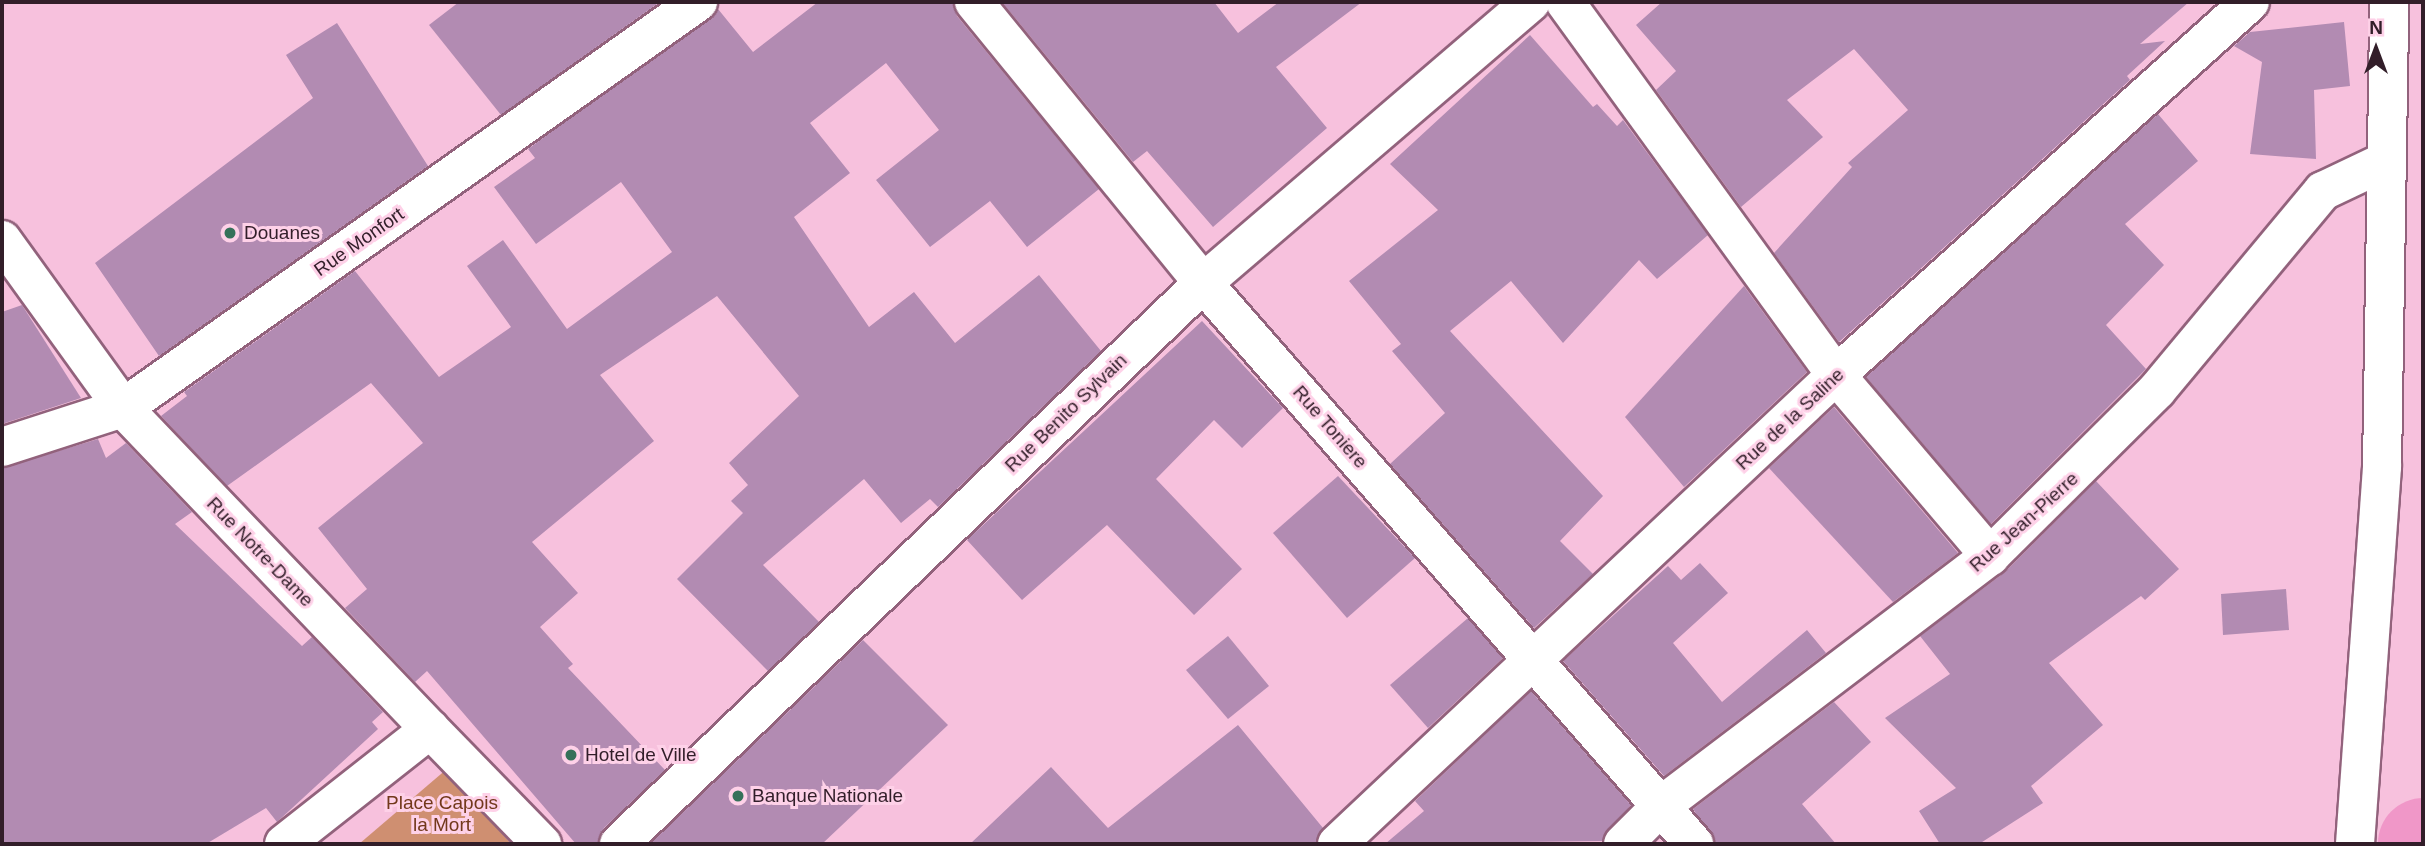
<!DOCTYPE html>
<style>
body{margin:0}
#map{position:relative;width:2425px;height:846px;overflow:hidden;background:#f7c1dd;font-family:Arial,sans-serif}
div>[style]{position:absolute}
.green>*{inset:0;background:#cf8f71}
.river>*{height:91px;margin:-45.5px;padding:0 45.5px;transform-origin:45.5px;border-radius:45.5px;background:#f097c8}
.building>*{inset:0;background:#b28bb2}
.roads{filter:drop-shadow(2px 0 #92627c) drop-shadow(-2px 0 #92627c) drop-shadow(0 2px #92627c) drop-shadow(0 -2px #92627c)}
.street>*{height:38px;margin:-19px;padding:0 19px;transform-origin:19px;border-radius:19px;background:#fff}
.secondary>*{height:38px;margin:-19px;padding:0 19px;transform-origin:19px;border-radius:19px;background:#fff}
.primary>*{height:38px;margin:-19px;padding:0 19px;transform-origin:19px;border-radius:19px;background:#fff}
.dots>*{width:19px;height:19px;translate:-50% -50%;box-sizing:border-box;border:4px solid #fed1e8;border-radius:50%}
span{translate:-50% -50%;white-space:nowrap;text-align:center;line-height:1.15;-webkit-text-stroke:6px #fed1e8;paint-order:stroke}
.poi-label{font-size:19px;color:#321e29}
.left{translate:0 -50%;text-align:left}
.street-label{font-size:19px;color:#321e29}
.park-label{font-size:19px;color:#72381b}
.frame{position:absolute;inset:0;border:4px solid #321e29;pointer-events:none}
.north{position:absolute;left:2341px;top:14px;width:70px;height:70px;-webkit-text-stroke:5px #fed1e8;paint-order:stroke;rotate:0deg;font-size:19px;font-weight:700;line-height:28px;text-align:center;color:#321e29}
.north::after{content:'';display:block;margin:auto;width:24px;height:32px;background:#321e29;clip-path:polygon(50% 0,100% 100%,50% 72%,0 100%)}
</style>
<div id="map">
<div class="green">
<i style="clip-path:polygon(448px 768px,511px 844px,359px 844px)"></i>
</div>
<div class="river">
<i style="left:2423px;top:844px;width:1px;rotate:-90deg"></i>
</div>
<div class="building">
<i style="clip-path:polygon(459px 2px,660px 2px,501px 115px,429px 25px)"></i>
<i style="clip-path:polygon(818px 2px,953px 2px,957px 16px,1099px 189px,1027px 247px,990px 201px,930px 247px,876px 180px,939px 130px,886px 63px,810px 123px,850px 173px,794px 217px,869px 327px,914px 292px,955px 343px,1039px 275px,1101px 351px,938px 507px,930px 499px,901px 523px,864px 479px,763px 565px,819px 622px,768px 671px,677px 579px,743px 513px,731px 501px,748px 485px,729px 463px,799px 396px,717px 296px,600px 375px,654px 441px,532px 542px,578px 593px,540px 627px,573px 664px,568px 668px,665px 770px,604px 828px,598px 844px,576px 844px,427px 671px,415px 682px,345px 608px,367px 589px,318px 528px,423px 443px,371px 383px,227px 486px,161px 416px,187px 396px,184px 392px,355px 271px,439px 377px,511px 327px,467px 266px,503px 240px,567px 329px,672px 252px,621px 182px,536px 244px,494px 187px,535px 158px,528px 149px,718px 9px,753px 52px)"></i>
<i style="clip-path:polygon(1002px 2px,1214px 2px,1238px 33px,1279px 2px,1362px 2px,1276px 67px,1327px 128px,1213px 227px,1147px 151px,1133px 162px)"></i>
<i style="clip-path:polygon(1662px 2px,2189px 2px,2140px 44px,2165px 41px,2127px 76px,2130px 80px,1839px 342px,1774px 253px,1852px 167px,1848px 163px,1908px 110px,1854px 49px,1787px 100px,1823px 137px,1741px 207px,1656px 90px,1676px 71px,1636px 25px)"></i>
<i style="clip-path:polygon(2344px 22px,2350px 86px,2314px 90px,2316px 159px,2250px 154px,2262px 62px,2234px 46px,2250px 32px)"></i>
<i style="clip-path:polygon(337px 23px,428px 166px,159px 356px,95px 263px,313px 98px,286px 55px)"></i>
<i style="clip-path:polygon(1530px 35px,1593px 107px,1597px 104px,1617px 126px,1623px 120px,1708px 235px,1657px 279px,1639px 260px,1563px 343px,1511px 281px,1450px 331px,1603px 496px,1560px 541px,1593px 574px,1534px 628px,1390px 464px,1445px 413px,1392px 351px,1401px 344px,1349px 281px,1438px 210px,1390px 164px)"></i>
<i style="clip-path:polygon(2158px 114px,2198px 161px,2125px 224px,2164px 265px,2106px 325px,2146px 369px,1991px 524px,1866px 377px)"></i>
<i style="clip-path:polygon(1744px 286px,1807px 372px,1684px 487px,1625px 417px)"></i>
<i style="clip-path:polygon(22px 305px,81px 398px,2px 424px,2px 312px)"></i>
<i style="clip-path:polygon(1202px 321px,1283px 408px,1242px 448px,1214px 420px,1156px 479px,1242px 569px,1194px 615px,1107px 525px,1022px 600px,967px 540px)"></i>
<i style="clip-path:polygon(1834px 407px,1958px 553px,1893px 602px,1769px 468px)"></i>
<i style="clip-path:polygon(98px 439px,106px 458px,126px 443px,192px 512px,175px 524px,302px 646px,312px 637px,383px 712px,372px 722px,378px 729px,277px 822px,266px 808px,206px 844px,2px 844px,2px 468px)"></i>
<i style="clip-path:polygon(1338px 476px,1415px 558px,1347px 618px,1273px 533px)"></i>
<i style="clip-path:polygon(2096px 481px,2179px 569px,2145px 600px,2141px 596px,2049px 663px,2103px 725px,2031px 786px,2043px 803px,1979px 844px,1940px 844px,1919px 811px,1956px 788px,1885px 718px,1950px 674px,1920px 636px,2005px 572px)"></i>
<i style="clip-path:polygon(1700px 563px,1728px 593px,1673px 643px,1722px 702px,1807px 630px,1826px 653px,1664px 776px,1563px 661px,1668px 566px,1681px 580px)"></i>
<i style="clip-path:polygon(2286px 589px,2289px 630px,2223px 635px,2221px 594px)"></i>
<i style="clip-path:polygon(1468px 618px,1503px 658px,1428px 728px,1390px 685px)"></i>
<i style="clip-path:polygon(1228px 636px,1269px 686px,1228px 719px,1186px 670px)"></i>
<i style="clip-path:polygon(863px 640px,948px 725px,822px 844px,650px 844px)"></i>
<i style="clip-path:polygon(1531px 691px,1631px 805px,1602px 841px,1385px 844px,1424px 811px,1415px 801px)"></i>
<i style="clip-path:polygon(1834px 702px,1871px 742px,1802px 804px,1836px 844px,1715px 844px,1693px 809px)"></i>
<i style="clip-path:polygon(1238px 725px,1323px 828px,1316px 844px,970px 844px,1051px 767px,1108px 828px)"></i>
</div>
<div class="roads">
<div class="street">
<i style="left:974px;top:2px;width:362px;rotate:50.8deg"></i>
<i style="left:1203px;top:283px;width:746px;rotate:48.81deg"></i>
<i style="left:1565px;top:2px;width:461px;rotate:54deg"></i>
<i style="left:1836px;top:375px;width:238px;rotate:49.6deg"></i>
<i style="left:2px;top:240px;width:207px;rotate:54.2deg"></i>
<i style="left:123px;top:408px;width:444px;rotate:46.3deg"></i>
<i style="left:2px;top:447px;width:127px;rotate:-17.9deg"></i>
<i style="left:123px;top:408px;width:704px;rotate:-35.23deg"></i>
<i style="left:1337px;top:844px;width:685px;rotate:-43.22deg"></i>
<i style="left:1836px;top:375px;width:557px;rotate:-42.02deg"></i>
<i style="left:1623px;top:844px;width:55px;rotate:-45deg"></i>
<i style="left:1662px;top:805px;width:412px;rotate:-37.2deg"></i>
<i style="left:1990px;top:556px;width:235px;rotate:-44.8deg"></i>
<i style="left:2157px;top:390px;width:259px;rotate:-50.2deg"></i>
<i style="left:2323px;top:191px;width:68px;rotate:-25.4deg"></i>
<i style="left:2355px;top:844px;width:378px;rotate:-85.9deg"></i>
<i style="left:2382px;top:467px;width:465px;rotate:-89.1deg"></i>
</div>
<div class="secondary">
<i style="left:619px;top:844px;width:810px;rotate:-43.85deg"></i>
<i style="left:1203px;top:283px;width:432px;rotate:-40.6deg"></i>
</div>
<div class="primary">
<i style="left:284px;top:844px;width:186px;rotate:-38.2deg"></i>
<i style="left:430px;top:729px;width:161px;rotate:45.8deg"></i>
</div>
</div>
<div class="dots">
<i style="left:230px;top:233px;background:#36715a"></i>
<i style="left:571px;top:755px;background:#36715a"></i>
<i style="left:738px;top:796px;background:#36715a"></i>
</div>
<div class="poi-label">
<span class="left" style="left:244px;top:233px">Douanes</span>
<span class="left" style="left:585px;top:755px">Hotel de Ville</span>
<span class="left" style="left:752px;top:796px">Banque Nationale</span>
</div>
<div class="street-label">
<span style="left:359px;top:242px;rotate:-35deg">Rue Monfort</span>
<span style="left:1066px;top:413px;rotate:-44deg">Rue Benito Sylvain</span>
<span style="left:1790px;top:419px;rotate:-43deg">Rue de la Saline</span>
<span style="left:1330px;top:427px;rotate:49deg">Rue Toniere</span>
<span style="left:2024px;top:522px;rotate:-42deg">Rue Jean-Pierre</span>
<span style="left:260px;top:552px;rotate:46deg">Rue Notre-Dame</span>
</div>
<div class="park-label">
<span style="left:442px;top:814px">Place Capois<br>la Mort</span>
</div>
<div class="frame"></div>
<div class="north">N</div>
</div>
